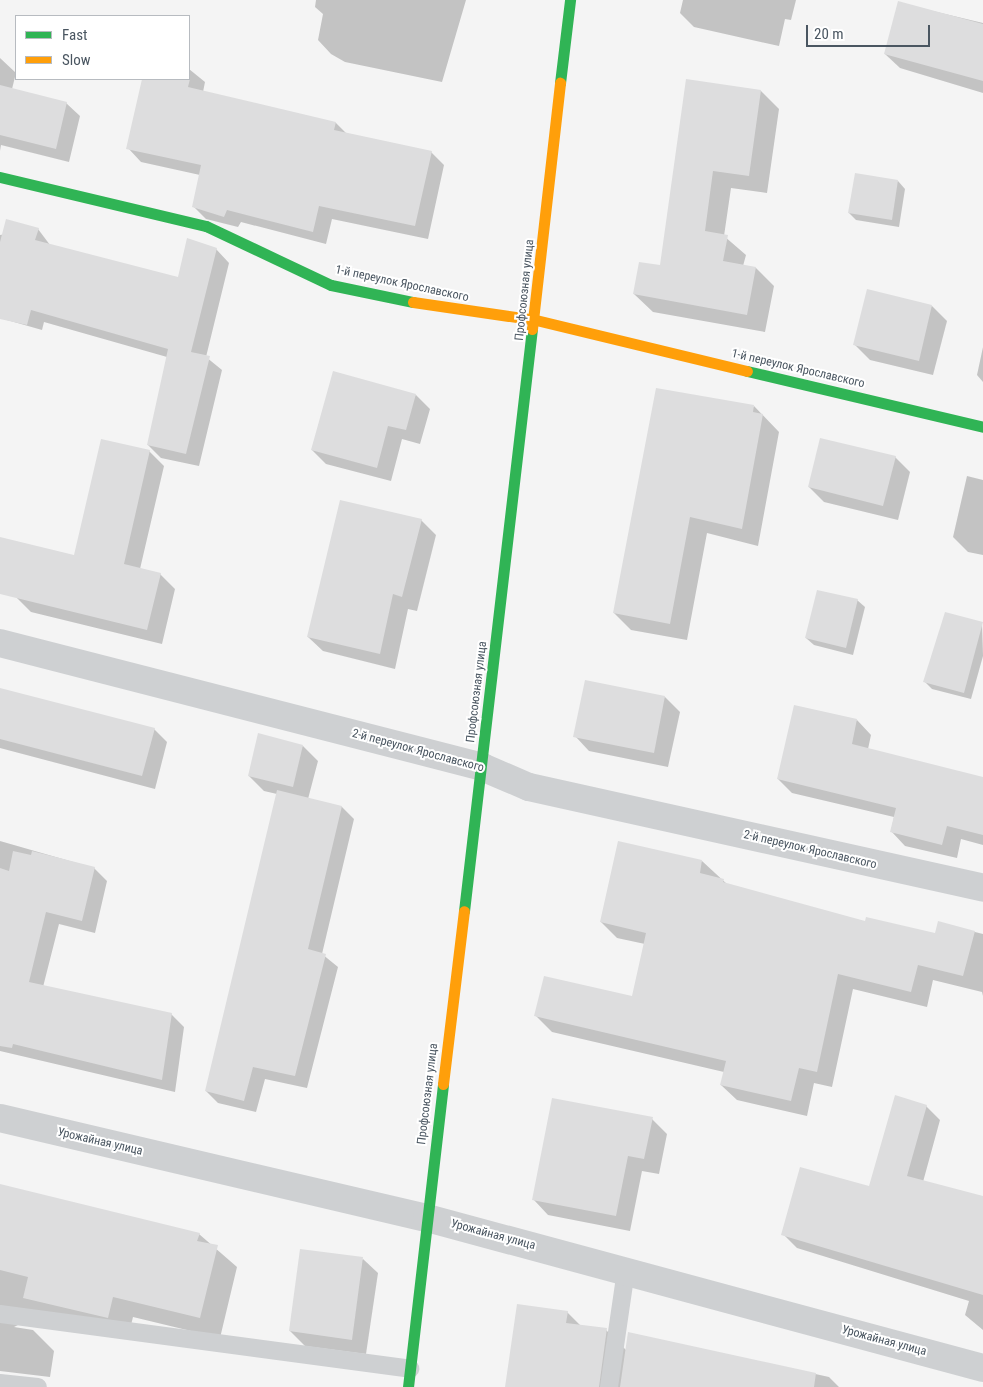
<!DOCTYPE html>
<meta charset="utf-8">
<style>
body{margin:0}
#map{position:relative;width:983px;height:1387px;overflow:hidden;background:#f4f4f4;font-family:"Roboto Condensed",sans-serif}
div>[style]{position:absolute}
.shadow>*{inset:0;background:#0003}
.building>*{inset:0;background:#ddddde}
.lane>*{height:18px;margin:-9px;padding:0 9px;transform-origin:9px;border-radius:9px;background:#ced0d2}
.street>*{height:28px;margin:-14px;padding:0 14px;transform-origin:14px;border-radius:14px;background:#ced0d2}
.fast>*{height:11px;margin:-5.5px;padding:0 5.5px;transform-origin:5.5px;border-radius:5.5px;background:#30b455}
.slow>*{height:11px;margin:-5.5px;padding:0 5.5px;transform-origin:5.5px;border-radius:5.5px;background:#ff9f0a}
span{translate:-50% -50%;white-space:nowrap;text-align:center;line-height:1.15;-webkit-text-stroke:4px #fff;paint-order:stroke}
.street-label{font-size:12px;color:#4a5661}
.legend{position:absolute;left:15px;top:15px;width:175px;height:65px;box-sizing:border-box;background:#fff;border:1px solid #b7bbc0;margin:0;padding:6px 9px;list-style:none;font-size:15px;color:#4a5661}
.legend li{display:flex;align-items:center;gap:10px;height:25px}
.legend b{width:25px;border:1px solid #b7bbc0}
.scale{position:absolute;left:806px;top:25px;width:124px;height:22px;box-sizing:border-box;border:2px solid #4a5661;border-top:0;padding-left:6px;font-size:15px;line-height:18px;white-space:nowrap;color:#4a5661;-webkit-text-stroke:4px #fff;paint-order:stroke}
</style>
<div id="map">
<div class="shadow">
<i style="clip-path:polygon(316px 0,466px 0,442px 82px,345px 62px,331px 54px,318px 40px,323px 14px,315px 7px)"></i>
<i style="clip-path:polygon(683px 0,796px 0,791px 20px,785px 19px,779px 46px,694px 27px,680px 13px)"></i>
<i style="clip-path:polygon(899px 3px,983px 23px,983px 93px,900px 68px,885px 54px)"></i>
<i style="clip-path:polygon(0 58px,16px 73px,12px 89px,66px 103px,80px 116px,69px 162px,1px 145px,0 151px)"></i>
<i style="clip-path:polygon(189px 69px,205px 82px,203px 92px,336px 123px,347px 134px,431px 152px,444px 165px,428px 239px,332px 219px,326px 244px,241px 222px,238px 227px,206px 219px,193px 206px,200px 175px,141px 162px,128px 148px,144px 79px,189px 79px)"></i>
<i style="clip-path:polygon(687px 81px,761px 91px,779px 109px,767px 193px,731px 188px,724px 236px,746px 255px,743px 266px,756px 268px,774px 286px,765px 332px,653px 312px,634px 294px,661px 266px)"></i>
<i style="clip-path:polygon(898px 181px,905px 189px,899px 227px,856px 220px,849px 213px)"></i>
<i style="clip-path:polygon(38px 229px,50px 245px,179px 279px,216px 249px,229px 263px,206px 357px,222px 370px,199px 466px,161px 458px,148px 445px,167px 357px,44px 322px,42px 330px,0 318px,0 235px)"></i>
<i style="clip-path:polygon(932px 306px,947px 321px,933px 375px,870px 360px,855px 345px)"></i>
<i style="clip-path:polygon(983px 347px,983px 382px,977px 375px)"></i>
<i style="clip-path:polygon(416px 395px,430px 409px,420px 444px,402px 439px,391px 481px,326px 464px,312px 450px)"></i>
<i style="clip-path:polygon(754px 406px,779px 432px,758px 546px,707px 533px,687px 640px,631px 630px,614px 613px)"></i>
<i style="clip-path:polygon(149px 451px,164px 466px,140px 569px,160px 574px,175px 589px,162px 644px,31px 612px,16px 597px,75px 556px)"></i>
<i style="clip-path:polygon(895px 457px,910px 472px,898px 520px,824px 502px,809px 487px)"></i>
<i style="clip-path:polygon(967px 476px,983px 480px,983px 555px,968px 552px,953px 537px)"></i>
<i style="clip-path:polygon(421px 520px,436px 535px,417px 611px,408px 609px,395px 669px,323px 651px,308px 637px)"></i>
<i style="clip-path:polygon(857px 600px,865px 607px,853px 655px,814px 645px,806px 638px)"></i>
<i style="clip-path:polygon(982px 623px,983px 656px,971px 699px,932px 689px,925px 682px)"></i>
<i style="clip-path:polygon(0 690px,154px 729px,167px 742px,155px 789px,0 748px)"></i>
<i style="clip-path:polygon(665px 697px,680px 712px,668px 767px,589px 751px,575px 736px)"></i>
<i style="clip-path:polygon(857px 720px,871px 735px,868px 749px,983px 778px,983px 845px,961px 839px,957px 858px,905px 846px,891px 831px,894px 817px,792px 793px,778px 779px)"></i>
<i style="clip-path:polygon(303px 746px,318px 761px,308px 799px,342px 807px,354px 819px,322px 954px,338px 967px,307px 1088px,265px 1079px,256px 1112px,218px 1103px,206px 1091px,277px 794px,264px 791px,249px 776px)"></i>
<i style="clip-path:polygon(0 841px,94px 868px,107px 881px,95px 933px,59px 924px,43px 987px,171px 1014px,184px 1027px,175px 1092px,0 1051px)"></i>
<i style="clip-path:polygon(702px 861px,728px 885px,866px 922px,936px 934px,939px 923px,983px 934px,983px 996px,982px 992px,933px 980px,927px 1007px,853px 989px,832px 1087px,814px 1083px,807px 1116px,737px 1100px,721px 1085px,724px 1072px,552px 1032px,536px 1016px,633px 998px,645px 944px,617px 938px,601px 922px)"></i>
<i style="clip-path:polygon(926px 1106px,940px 1120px,923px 1182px,983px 1212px,983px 1330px,965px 1315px,969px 1301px,797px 1248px,783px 1234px,870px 1187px)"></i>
<i style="clip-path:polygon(652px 1119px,667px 1134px,659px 1174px,642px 1171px,630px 1231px,548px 1215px,534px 1200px)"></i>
<i style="clip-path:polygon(0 1186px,199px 1234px,237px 1267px,220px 1338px,133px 1317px,128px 1337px,22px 1323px,14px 1327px,33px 1330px,54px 1351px,50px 1377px,0 1371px)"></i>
<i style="clip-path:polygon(363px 1259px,378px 1273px,366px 1354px,305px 1346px,290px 1331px)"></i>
<i style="clip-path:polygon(567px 1312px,581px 1326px,606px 1330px,626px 1350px,629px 1333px,829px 1377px,839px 1387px,506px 1387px)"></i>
</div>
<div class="building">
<i style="clip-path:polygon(898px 1px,983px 24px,983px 81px,884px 54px)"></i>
<i style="clip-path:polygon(142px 79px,190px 79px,188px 87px,336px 122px,334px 130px,432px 151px,415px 226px,319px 206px,313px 232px,227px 210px,224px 217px,192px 207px,201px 165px,126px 149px)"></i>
<i style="clip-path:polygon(686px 79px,761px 90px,749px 176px,713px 171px,705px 231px,728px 235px,723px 261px,756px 267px,747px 315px,633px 294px,639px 262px,660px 265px)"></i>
<i style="clip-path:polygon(0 85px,67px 102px,56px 149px,0 135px)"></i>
<i style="clip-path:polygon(855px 173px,898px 180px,892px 220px,848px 213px)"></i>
<i style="clip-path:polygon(6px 219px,39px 228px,35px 240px,178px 277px,187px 238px,217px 248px,191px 352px,210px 356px,186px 454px,147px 445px,168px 349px,31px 310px,27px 325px,0 319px,0 242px)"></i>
<i style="clip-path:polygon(867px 289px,932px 305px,919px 361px,853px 345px)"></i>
<i style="clip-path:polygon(333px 371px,416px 394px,406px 430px,388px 426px,377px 468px,311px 450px)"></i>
<i style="clip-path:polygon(656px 388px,754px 405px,753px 412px,763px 414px,742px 529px,690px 517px,670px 624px,613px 613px)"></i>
<i style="clip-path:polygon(820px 438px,896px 456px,883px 506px,808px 487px)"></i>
<i style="clip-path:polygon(101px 439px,150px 450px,124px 564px,161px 573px,147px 630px,0 594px,0 537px,74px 555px)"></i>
<i style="clip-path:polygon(340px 500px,422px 519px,402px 597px,393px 594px,380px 654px,307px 637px)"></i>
<i style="clip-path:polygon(817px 590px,858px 599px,846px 648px,805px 638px)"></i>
<i style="clip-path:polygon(945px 612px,983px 622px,964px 693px,923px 682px)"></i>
<i style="clip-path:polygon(585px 680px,665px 696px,654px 753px,573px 737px)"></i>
<i style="clip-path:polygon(0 688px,155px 728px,142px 776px,0 739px)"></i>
<i style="clip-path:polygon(794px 705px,857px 719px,852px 744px,983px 777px,983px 835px,947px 826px,942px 845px,890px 832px,896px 808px,777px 779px)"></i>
<i style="clip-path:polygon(258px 733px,303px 745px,293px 787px,248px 776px)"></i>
<i style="clip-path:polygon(277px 790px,342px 806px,308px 949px,326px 954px,295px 1076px,253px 1067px,244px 1101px,205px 1091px)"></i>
<i style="clip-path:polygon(618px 841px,702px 860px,700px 873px,724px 879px,723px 882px,865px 921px,866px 917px,935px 933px,938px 921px,975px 931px,963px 976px,918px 965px,911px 992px,838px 974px,817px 1072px,799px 1068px,791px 1101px,720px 1085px,726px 1061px,534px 1016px,544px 976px,632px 996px,646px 933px,600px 922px)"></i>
<i style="clip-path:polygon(13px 851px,31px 855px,32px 851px,95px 867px,82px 921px,46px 912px,29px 982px,172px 1013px,162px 1080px,13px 1044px,12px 1048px,0 1046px,0 868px,9px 871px)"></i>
<i style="clip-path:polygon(895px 1095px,927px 1105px,907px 1176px,983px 1196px,983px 1295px,781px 1235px,800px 1167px,869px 1186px)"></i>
<i style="clip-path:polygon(552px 1098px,653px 1117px,644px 1159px,628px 1156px,616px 1216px,532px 1200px)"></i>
<i style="clip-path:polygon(0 1184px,200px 1233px,197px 1241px,218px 1245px,200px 1318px,113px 1297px,108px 1318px,23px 1298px,28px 1277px,0 1270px)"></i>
<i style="clip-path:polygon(300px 1249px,363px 1257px,352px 1340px,289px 1331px)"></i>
<i style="clip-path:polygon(517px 1304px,568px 1311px,566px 1323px,607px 1328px,599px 1387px,505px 1387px)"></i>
<i style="clip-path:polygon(628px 1332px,816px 1373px,814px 1387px,620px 1387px)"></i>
</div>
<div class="lane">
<i style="left:0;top:1314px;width:414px;rotate:7.6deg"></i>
<i style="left:0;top:1383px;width:38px;rotate:6deg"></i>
<i style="left:609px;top:1387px;width:118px;rotate:-81.7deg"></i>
</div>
<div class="street">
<i style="left:0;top:643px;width:498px;rotate:14.4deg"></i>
<i style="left:482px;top:767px;width:51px;rotate:23.1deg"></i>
<i style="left:529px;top:787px;width:465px;rotate:12.5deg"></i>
<i style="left:0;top:1118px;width:439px;rotate:13.2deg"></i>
<i style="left:427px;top:1218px;width:576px;rotate:15.1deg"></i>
</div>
<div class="fast">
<i style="left:560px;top:83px;width:84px;rotate:-83.1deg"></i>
<i style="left:0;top:177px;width:212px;rotate:13.4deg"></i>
<i style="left:206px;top:226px;width:138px;rotate:25.3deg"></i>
<i style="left:331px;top:285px;width:84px;rotate:11.7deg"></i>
<i style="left:747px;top:371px;width:243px;rotate:13.3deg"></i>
<i style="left:464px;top:911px;width:586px;rotate:-83.34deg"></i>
<i style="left:408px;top:1387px;width:305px;rotate:-83.4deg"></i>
</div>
<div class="slow">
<i style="left:413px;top:302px;width:124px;rotate:8.3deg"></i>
<i style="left:536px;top:320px;width:217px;rotate:13.6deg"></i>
<i style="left:532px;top:329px;width:248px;rotate:-83.5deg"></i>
<i style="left:443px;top:1084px;width:174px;rotate:-83.1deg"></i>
</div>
<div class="street-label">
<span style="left:402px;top:284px;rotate:12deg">1-й переулок Ярославского</span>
<span style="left:525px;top:290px;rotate:-84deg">Профсоюзная улица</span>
<span style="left:798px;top:369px;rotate:13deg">1-й переулок Ярославского</span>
<span style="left:477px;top:692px;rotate:-83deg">Профсоюзная улица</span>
<span style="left:418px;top:751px;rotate:15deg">2-й переулок Ярославского</span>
<span style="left:810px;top:850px;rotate:13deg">2-й переулок Ярославского</span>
<span style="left:428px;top:1094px;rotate:-83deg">Профсоюзная улица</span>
<span style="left:100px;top:1142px;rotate:13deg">Урожайная улица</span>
<span style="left:493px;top:1235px;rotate:15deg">Урожайная улица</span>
<span style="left:884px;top:1341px;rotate:15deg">Урожайная улица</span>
</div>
<ul class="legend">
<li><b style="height:6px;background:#30b455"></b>Fast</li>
<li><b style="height:6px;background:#ff9f0a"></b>Slow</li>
</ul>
<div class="scale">20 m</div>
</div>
